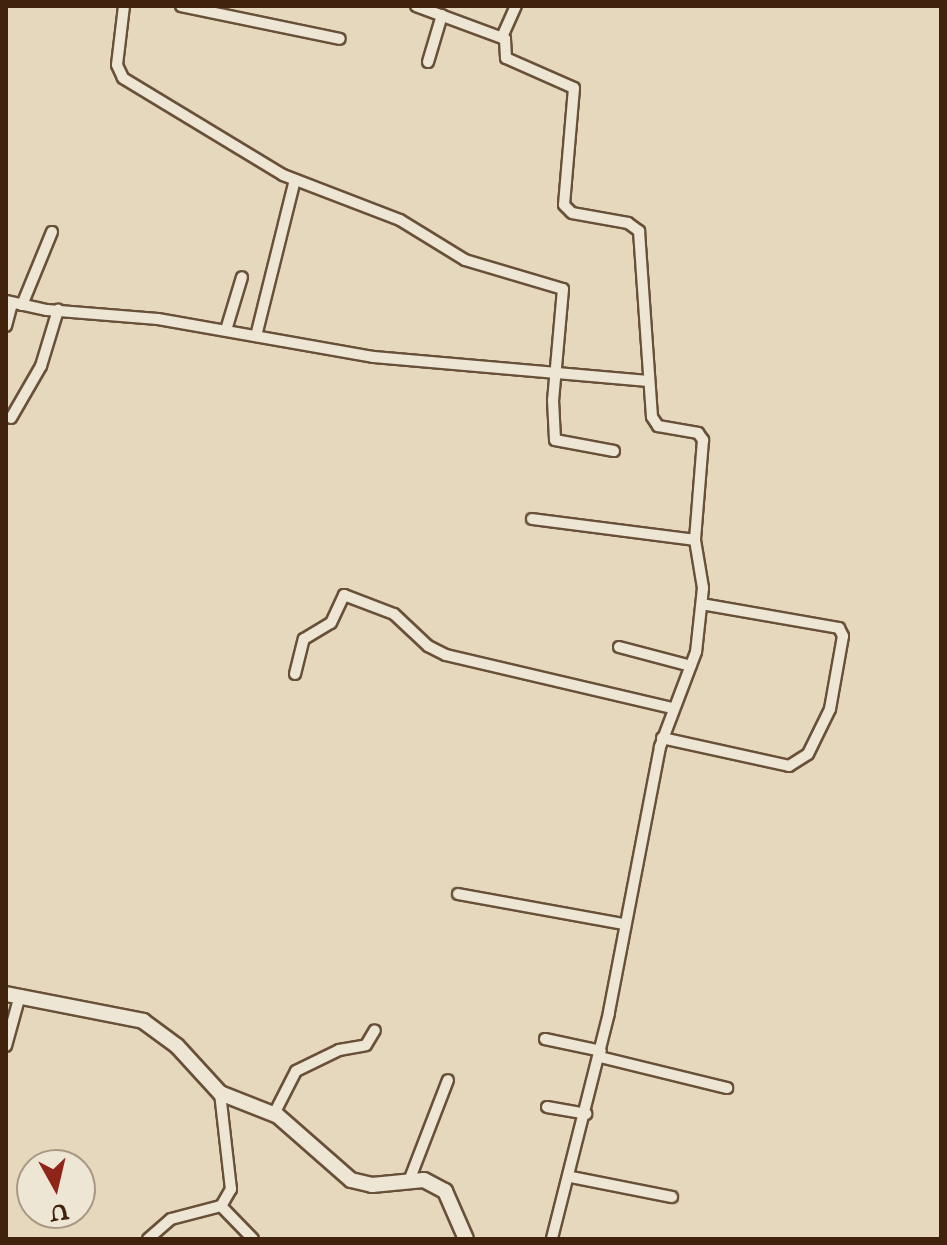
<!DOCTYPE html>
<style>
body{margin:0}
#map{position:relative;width:947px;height:1245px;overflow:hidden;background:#e5d8bd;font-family:"IM FELL English",serif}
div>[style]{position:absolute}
.roads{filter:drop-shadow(2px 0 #695039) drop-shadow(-2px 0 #695039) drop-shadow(0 2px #695039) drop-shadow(0 -2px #695039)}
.street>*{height:10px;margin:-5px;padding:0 5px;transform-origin:5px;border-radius:5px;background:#eee6d4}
.secondary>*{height:14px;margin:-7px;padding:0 7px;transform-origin:7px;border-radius:7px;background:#eee6d4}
span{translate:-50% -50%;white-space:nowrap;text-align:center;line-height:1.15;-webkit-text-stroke:6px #eee6d4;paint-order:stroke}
.frame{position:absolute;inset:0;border:8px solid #40220d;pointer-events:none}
.north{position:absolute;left:16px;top:1149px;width:80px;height:80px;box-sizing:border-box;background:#eee6d4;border:2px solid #a89884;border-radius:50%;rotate:172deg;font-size:22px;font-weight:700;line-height:32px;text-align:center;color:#40220d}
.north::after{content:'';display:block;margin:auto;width:28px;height:36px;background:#8f2418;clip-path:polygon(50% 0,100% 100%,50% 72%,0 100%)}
</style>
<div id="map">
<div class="roads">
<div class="street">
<i style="left:124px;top:6px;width:59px;rotate:96.8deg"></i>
<i style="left:117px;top:65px;width:14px;rotate:65deg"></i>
<i style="left:123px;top:78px;width:187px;rotate:31.2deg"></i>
<i style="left:283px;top:175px;width:125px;rotate:21deg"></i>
<i style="left:400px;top:220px;width:76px;rotate:31.6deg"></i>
<i style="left:465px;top:260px;width:102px;rotate:16.5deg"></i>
<i style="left:563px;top:289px;width:111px;rotate:95.1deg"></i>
<i style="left:553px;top:400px;width:40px;rotate:87.1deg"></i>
<i style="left:555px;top:440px;width:60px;rotate:10.6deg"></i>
<i style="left:181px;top:6px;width:162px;rotate:11.7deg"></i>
<i style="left:416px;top:6px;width:95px;rotate:20.3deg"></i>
<i style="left:505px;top:39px;width:19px;rotate:87deg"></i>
<i style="left:506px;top:58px;width:74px;rotate:23.8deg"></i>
<i style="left:574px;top:88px;width:117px;rotate:94.9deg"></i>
<i style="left:564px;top:205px;width:11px;rotate:45deg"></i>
<i style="left:572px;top:213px;width:57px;rotate:10.1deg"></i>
<i style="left:628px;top:223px;width:14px;rotate:36deg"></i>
<i style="left:639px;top:231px;width:186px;rotate:86deg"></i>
<i style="left:652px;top:417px;width:11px;rotate:56deg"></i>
<i style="left:658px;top:426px;width:41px;rotate:9.9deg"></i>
<i style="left:698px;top:433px;width:9px;rotate:54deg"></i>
<i style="left:703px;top:440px;width:100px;rotate:94.6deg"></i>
<i style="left:695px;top:540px;width:49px;rotate:80.5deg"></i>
<i style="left:703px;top:588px;width:64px;rotate:96.2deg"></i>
<i style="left:696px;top:652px;width:102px;rotate:110.8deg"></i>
<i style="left:660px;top:747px;width:271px;rotate:100.9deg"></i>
<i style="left:609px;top:1013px;width:233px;rotate:104.2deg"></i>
<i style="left:502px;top:37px;width:34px;rotate:-66deg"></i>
<i style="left:428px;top:62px;width:49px;rotate:-73.4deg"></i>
<i style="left:6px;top:301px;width:42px;rotate:12.4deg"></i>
<i style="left:47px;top:310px;width:111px;rotate:4.6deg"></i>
<i style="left:158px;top:319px;width:218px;rotate:10deg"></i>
<i style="left:373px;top:357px;width:277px;rotate:5deg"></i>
<i style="left:22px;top:305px;width:79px;rotate:-67.7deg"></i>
<i style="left:6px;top:326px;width:24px;rotate:-75deg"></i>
<i style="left:226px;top:330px;width:55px;rotate:-73.2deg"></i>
<i style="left:256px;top:336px;width:161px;rotate:-76deg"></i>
<i style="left:11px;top:418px;width:60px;rotate:-60deg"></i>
<i style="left:41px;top:366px;width:59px;rotate:-73.1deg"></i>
<i style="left:532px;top:519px;width:164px;rotate:7.3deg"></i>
<i style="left:619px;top:647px;width:74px;rotate:14.8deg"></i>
<i style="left:295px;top:674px;width:36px;rotate:-76deg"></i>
<i style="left:304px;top:639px;width:31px;rotate:-31deg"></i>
<i style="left:331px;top:623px;width:31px;rotate:-65deg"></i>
<i style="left:344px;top:595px;width:53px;rotate:20.8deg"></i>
<i style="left:394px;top:614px;width:47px;rotate:43.3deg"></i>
<i style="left:428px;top:646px;width:20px;rotate:27deg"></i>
<i style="left:446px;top:655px;width:232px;rotate:13.2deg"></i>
<i style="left:662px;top:738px;width:130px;rotate:12.4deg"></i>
<i style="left:789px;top:766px;width:22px;rotate:-32deg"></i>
<i style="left:808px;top:754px;width:50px;rotate:-63.9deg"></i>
<i style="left:830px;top:709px;width:74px;rotate:-79.9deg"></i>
<i style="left:843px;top:636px;width:9px;rotate:-117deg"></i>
<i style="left:839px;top:628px;width:139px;rotate:-170.1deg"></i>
<i style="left:458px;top:894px;width:168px;rotate:10.3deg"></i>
<i style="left:545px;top:1039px;width:57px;rotate:12.1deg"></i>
<i style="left:6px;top:1046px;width:53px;rotate:-74.6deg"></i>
<i style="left:600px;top:1057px;width:131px;rotate:13.7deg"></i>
<i style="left:220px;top:1093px;width:97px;rotate:83.5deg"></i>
<i style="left:231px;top:1189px;width:20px;rotate:120deg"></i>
<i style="left:221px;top:1206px;width:46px;rotate:45.9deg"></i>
<i style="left:547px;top:1107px;width:40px;rotate:10deg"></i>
<i style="left:274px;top:1114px;width:48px;rotate:-62.9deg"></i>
<i style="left:296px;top:1071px;width:48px;rotate:-26deg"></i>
<i style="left:339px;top:1050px;width:27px;rotate:-10deg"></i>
<i style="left:366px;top:1045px;width:17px;rotate:-59deg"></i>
<i style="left:571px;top:1177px;width:103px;rotate:11.2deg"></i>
<i style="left:409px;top:1181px;width:108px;rotate:-68.9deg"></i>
<i style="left:148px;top:1239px;width:30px;rotate:-41deg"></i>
<i style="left:171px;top:1219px;width:52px;rotate:-14.6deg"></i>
</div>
<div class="secondary">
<i style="left:6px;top:994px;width:140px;rotate:11.1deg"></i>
<i style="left:143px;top:1021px;width:42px;rotate:36.3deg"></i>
<i style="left:177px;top:1046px;width:64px;rotate:47.5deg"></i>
<i style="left:220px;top:1093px;width:62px;rotate:21.6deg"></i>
<i style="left:278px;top:1116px;width:97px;rotate:41.2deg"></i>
<i style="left:351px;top:1180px;width:22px;rotate:13deg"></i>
<i style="left:372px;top:1185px;width:52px;rotate:-5.5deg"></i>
<i style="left:424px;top:1180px;width:24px;rotate:28deg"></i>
<i style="left:445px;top:1191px;width:52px;rotate:66.4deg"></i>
</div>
</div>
<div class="frame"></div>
<div class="north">U</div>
</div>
